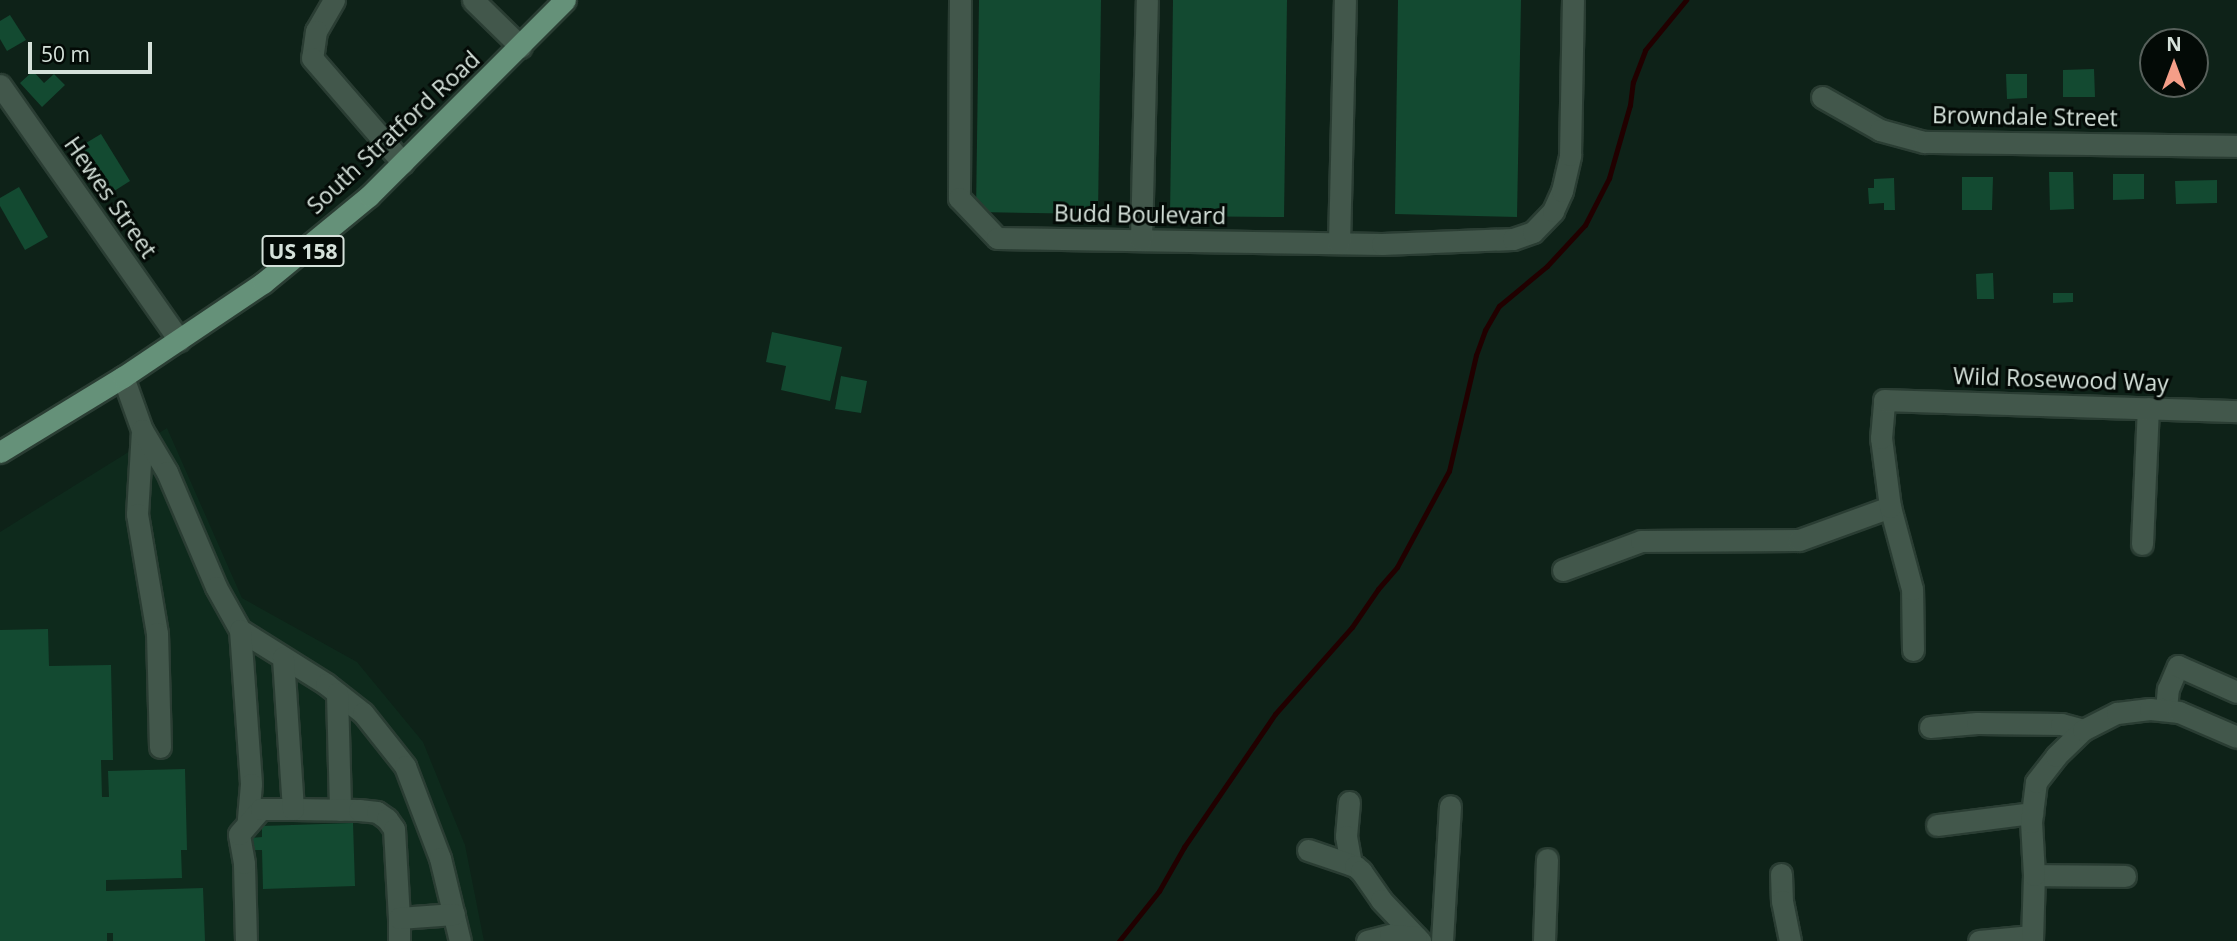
<!DOCTYPE html>
<style>
body{margin:0}
#map{position:relative;width:2237px;height:941px;overflow:hidden;background:#0e2218;font-family:"Open Sans",sans-serif}
div>[style]{position:absolute}
.built>*{inset:0;background:#0e2a1c}
.stream>*{height:5px;margin:-2.5px;padding:0 2.5px;transform-origin:2.5px;border-radius:2.5px;background:#210000}
.building>*{inset:0;background:#134a31}
.roads{filter:drop-shadow(2px 0 #2a3d33) drop-shadow(-2px 0 #2a3d33) drop-shadow(0 2px #2a3d33) drop-shadow(0 -2px #2a3d33)}
.minor>*{height:21px;margin:-10.5px;padding:0 10.5px;transform-origin:10.5px;border-radius:10.5px;background:#42574b}
.major>*{height:21px;margin:-10.5px;padding:0 10.5px;transform-origin:10.5px;border-radius:10.5px;background:#659179}
span{translate:-50% -50%;white-space:nowrap;text-align:center;line-height:1.15;-webkit-text-stroke:6px #030a06;paint-order:stroke}
.shield-label span{padding:2px 5px;background:#030a06;border:2px solid;border-radius:5px;-webkit-text-stroke-width:0}
.shield-label{font-size:21px;color:#d5e1da;font-weight:700}
.street-label{font-size:23px;color:#d5e1da}
.north{position:absolute;left:2139px;top:28px;width:70px;height:70px;box-sizing:border-box;background:#030a06;border:2px solid #57605b;border-radius:50%;rotate:0deg;font-size:19px;font-weight:700;line-height:28px;text-align:center;color:#d5e1da}
.north::after{content:'';display:block;margin:auto;width:24px;height:32px;background:#f49e88;clip-path:polygon(50% 0,100% 100%,50% 72%,0 100%)}
.scale{position:absolute;left:28px;top:42px;width:124px;height:32px;box-sizing:border-box;border:4px solid #d5e1da;border-top:0;padding-left:9px;font-size:21px;line-height:24px;white-space:nowrap;color:#d5e1da;-webkit-text-stroke:5px #030a06;paint-order:stroke}
</style>
<div id="map">
<div class="built">
<i style="clip-path:polygon(167px 428px,242px 598px,357px 662px,423px 742px,465px 845px,484px 941px,0 941px,0 532px)"></i>
</div>
<div class="stream">
<i style="left:1119px;top:941px;width:64px;rotate:-51.3deg"></i>
<i style="left:1159px;top:891px;width:51px;rotate:-60.4deg"></i>
<i style="left:1184px;top:847px;width:161px;rotate:-55.6deg"></i>
<i style="left:1275px;top:714px;width:116px;rotate:-48.5deg"></i>
<i style="left:1352px;top:627px;width:46px;rotate:-55.6deg"></i>
<i style="left:1378px;top:589px;width:29px;rotate:-49deg"></i>
<i style="left:1397px;top:567px;width:109px;rotate:-61.6deg"></i>
<i style="left:1449px;top:471px;width:119px;rotate:-76.9deg"></i>
<i style="left:1476px;top:355px;width:27px;rotate:-70deg"></i>
<i style="left:1485px;top:330px;width:28px;rotate:-60deg"></i>
<i style="left:1499px;top:306px;width:62px;rotate:-39.8deg"></i>
<i style="left:1547px;top:266px;width:56px;rotate:-47.2deg"></i>
<i style="left:1585px;top:225px;width:53px;rotate:-62.9deg"></i>
<i style="left:1609px;top:178px;width:76px;rotate:-74deg"></i>
<i style="left:1630px;top:105px;width:23px;rotate:-83deg"></i>
<i style="left:1633px;top:82px;width:34px;rotate:-69deg"></i>
<i style="left:1645px;top:50px;width:65px;rotate:-50.6deg"></i>
</div>
<div class="building">
<i style="clip-path:polygon(979px 0,1101px 0,1098px 214px,976px 212px)"></i>
<i style="clip-path:polygon(1173px 0,1287px 0,1284px 217px,1170px 216px)"></i>
<i style="clip-path:polygon(1398px 0,1521px 0,1517px 217px,1395px 214px)"></i>
<i style="clip-path:polygon(10px 15px,26px 40px,7px 51px,0 39px,0 21px)"></i>
<i style="clip-path:polygon(2094px 69px,2095px 97px,2063px 97px,2063px 70px)"></i>
<i style="clip-path:polygon(33px 71px,44px 83px,54px 74px,65px 85px,42px 107px,20px 83px)"></i>
<i style="clip-path:polygon(2006px 74px,2027px 74px,2027px 98px,2007px 99px)"></i>
<i style="clip-path:polygon(101px 134px,130px 181px,111px 193px,81px 146px)"></i>
<i style="clip-path:polygon(2049px 172px,2073px 172px,2074px 209px,2050px 210px)"></i>
<i style="clip-path:polygon(2113px 174px,2144px 174px,2144px 199px,2113px 200px)"></i>
<i style="clip-path:polygon(1962px 177px,1993px 177px,1992px 210px,1962px 210px)"></i>
<i style="clip-path:polygon(1894px 178px,1895px 210px,1884px 210px,1884px 203px,1869px 204px,1868px 188px,1874px 188px,1874px 179px)"></i>
<i style="clip-path:polygon(2217px 180px,2217px 203px,2176px 204px,2175px 181px)"></i>
<i style="clip-path:polygon(19px 187px,48px 237px,25px 250px,0 206px,0 198px)"></i>
<i style="clip-path:polygon(1993px 273px,1994px 299px,1977px 299px,1976px 274px)"></i>
<i style="clip-path:polygon(2053px 293px,2073px 293px,2073px 302px,2053px 303px)"></i>
<i style="clip-path:polygon(772px 332px,842px 347px,830px 401px,781px 390px,786px 366px,766px 362px)"></i>
<i style="clip-path:polygon(841px 376px,867px 381px,861px 413px,835px 409px)"></i>
<i style="clip-path:polygon(48px 629px,49px 666px,111px 665px,113px 760px,101px 760px,102px 797px,109px 797px,108px 771px,185px 769px,187px 850px,181px 850px,182px 878px,106px 880px,106px 891px,203px 888px,205px 941px,113px 941px,113px 933px,107px 933px,107px 941px,0 941px,0 630px)"></i>
<i style="clip-path:polygon(353px 823px,355px 886px,263px 889px,262px 850px,252px 850px,252px 838px,262px 837px,262px 826px)"></i>
</div>
<div class="roads">
<div class="minor">
<i style="left:334px;top:0;width:36px;rotate:120deg"></i>
<i style="left:316px;top:31px;width:27px;rotate:98deg"></i>
<i style="left:312px;top:58px;width:139px;rotate:49.1deg"></i>
<i style="left:473px;top:0;width:67px;rotate:44.4deg"></i>
<i style="left:960px;top:0;width:198px;rotate:90.3deg"></i>
<i style="left:959px;top:198px;width:55px;rotate:46.5deg"></i>
<i style="left:997px;top:238px;width:385px;rotate:0.9deg"></i>
<i style="left:1382px;top:244px;width:131px;rotate:-2.2deg"></i>
<i style="left:1513px;top:239px;width:21px;rotate:-19deg"></i>
<i style="left:1533px;top:232px;width:29px;rotate:-46deg"></i>
<i style="left:1553px;top:211px;width:22px;rotate:-66deg"></i>
<i style="left:1562px;top:191px;width:37px;rotate:-77deg"></i>
<i style="left:1570px;top:155px;width:155px;rotate:-88.9deg"></i>
<i style="left:0;top:85px;width:312px;rotate:54.9deg"></i>
<i style="left:1822px;top:97px;width:67px;rotate:29.6deg"></i>
<i style="left:1880px;top:130px;width:46px;rotate:15.3deg"></i>
<i style="left:1924px;top:142px;width:313px;rotate:0.7deg"></i>
<i style="left:1141px;top:240px;width:240px;rotate:-88.6deg"></i>
<i style="left:1339px;top:243px;width:243px;rotate:-88.6deg"></i>
<i style="left:123px;top:377px;width:56px;rotate:70.3deg"></i>
<i style="left:142px;top:430px;width:84px;rotate:93.4deg"></i>
<i style="left:137px;top:514px;width:121px;rotate:80.5deg"></i>
<i style="left:157px;top:633px;width:114px;rotate:88.5deg"></i>
<i style="left:142px;top:430px;width:49px;rotate:59.2deg"></i>
<i style="left:167px;top:472px;width:125px;rotate:66.9deg"></i>
<i style="left:216px;top:587px;width:49px;rotate:60.8deg"></i>
<i style="left:240px;top:630px;width:102px;rotate:32.1deg"></i>
<i style="left:326px;top:684px;width:47px;rotate:38.1deg"></i>
<i style="left:363px;top:713px;width:68px;rotate:51.6deg"></i>
<i style="left:405px;top:766px;width:98px;rotate:69.2deg"></i>
<i style="left:440px;top:858px;width:85px;rotate:76.5deg"></i>
<i style="left:2142px;top:544px;width:136px;rotate:-87.5deg"></i>
<i style="left:1563px;top:570px;width:83px;rotate:-20.4deg"></i>
<i style="left:1641px;top:541px;width:158px;rotate:-0.4deg"></i>
<i style="left:1799px;top:540px;width:97px;rotate:-19.9deg"></i>
<i style="left:240px;top:630px;width:154px;rotate:85.9deg"></i>
<i style="left:251px;top:784px;width:38px;rotate:95deg"></i>
<i style="left:1913px;top:650px;width:61px;rotate:-90.9deg"></i>
<i style="left:1912px;top:589px;width:85px;rotate:-105deg"></i>
<i style="left:1890px;top:507px;width:70px;rotate:-97.4deg"></i>
<i style="left:1881px;top:438px;width:38px;rotate:-85deg"></i>
<i style="left:1884px;top:400px;width:353px;rotate:1.8deg"></i>
<i style="left:337px;top:693px;width:117px;rotate:88.5deg"></i>
<i style="left:2166px;top:710px;width:21px;rotate:-85deg"></i>
<i style="left:2168px;top:689px;width:25px;rotate:-67deg"></i>
<i style="left:2178px;top:666px;width:64px;rotate:23.8deg"></i>
<i style="left:1930px;top:727px;width:47px;rotate:-4.9deg"></i>
<i style="left:1977px;top:723px;width:84px;rotate:0.7deg"></i>
<i style="left:2061px;top:724px;width:23px;rotate:15deg"></i>
<i style="left:1349px;top:802px;width:34px;rotate:95deg"></i>
<i style="left:1346px;top:836px;width:29px;rotate:80deg"></i>
<i style="left:293px;top:809px;width:66px;rotate:0.9deg"></i>
<i style="left:359px;top:810px;width:18px;rotate:6deg"></i>
<i style="left:377px;top:812px;width:12px;rotate:35deg"></i>
<i style="left:387px;top:819px;width:12px;rotate:55deg"></i>
<i style="left:394px;top:829px;width:89px;rotate:86.8deg"></i>
<i style="left:1937px;top:825px;width:96px;rotate:-7.2deg"></i>
<i style="left:1308px;top:850px;width:50px;rotate:18.8deg"></i>
<i style="left:1355px;top:866px;width:8px;rotate:40deg"></i>
<i style="left:1361px;top:871px;width:35px;rotate:55deg"></i>
<i style="left:1381px;top:900px;width:57px;rotate:46.4deg"></i>
<i style="left:1781px;top:874px;width:27px;rotate:88deg"></i>
<i style="left:1782px;top:901px;width:41px;rotate:78.7deg"></i>
<i style="left:2034px;top:875px;width:91px;rotate:0.6deg"></i>
<i style="left:246px;top:941px;width:78px;rotate:-91.5deg"></i>
<i style="left:244px;top:863px;width:29px;rotate:-100deg"></i>
<i style="left:239px;top:834px;width:33px;rotate:-49deg"></i>
<i style="left:261px;top:809px;width:32px"></i>
<i style="left:293px;top:809px;width:152px;rotate:-93.8deg"></i>
<i style="left:399px;top:941px;width:23px;rotate:-90deg"></i>
<i style="left:399px;top:918px;width:55px;rotate:-4.2deg"></i>
<i style="left:1367px;top:941px;width:24px;rotate:-15deg"></i>
<i style="left:1390px;top:935px;width:26px;rotate:4deg"></i>
<i style="left:1442px;top:941px;width:135px;rotate:-86.6deg"></i>
<i style="left:1544px;top:941px;width:82px;rotate:-87.9deg"></i>
<i style="left:1979px;top:941px;width:53px;rotate:-5.4deg"></i>
<i style="left:2032px;top:941px;width:66px;rotate:-88.3deg"></i>
<i style="left:2034px;top:875px;width:53px;rotate:-93.2deg"></i>
<i style="left:2031px;top:822px;width:40px;rotate:-82.9deg"></i>
<i style="left:2036px;top:782px;width:33px;rotate:-52deg"></i>
<i style="left:2056px;top:756px;width:37px;rotate:-44deg"></i>
<i style="left:2083px;top:730px;width:38px;rotate:-27deg"></i>
<i style="left:2117px;top:713px;width:33px;rotate:-7deg"></i>
<i style="left:2150px;top:709px;width:29px;rotate:6deg"></i>
<i style="left:2179px;top:712px;width:63px;rotate:23.3deg"></i>
</div>
<div class="major">
<i style="left:0;top:452px;width:144px;rotate:-31.4deg"></i>
<i style="left:123px;top:377px;width:169px;rotate:-33.9deg"></i>
<i style="left:263px;top:283px;width:137px;rotate:-39.4deg"></i>
<i style="left:369px;top:196px;width:277px;rotate:-45deg"></i>
</div>
</div>
<div class="shield-label">
<span style="left:303px;top:251px">US 158</span>
</div>
<div class="street-label">
<span style="left:2025px;top:116px;rotate:1deg">Browndale Street</span>
<span style="left:393px;top:132px;rotate:-43deg">South Stratford Road</span>
<span style="left:111px;top:197px;rotate:55deg">Hewes Street</span>
<span style="left:1140px;top:214px;rotate:1deg">Budd Boulevard</span>
<span style="left:2061px;top:379px;rotate:2deg">Wild Rosewood Way</span>
</div>
<div class="north">N</div>
<div class="scale">50 m</div>
</div>
